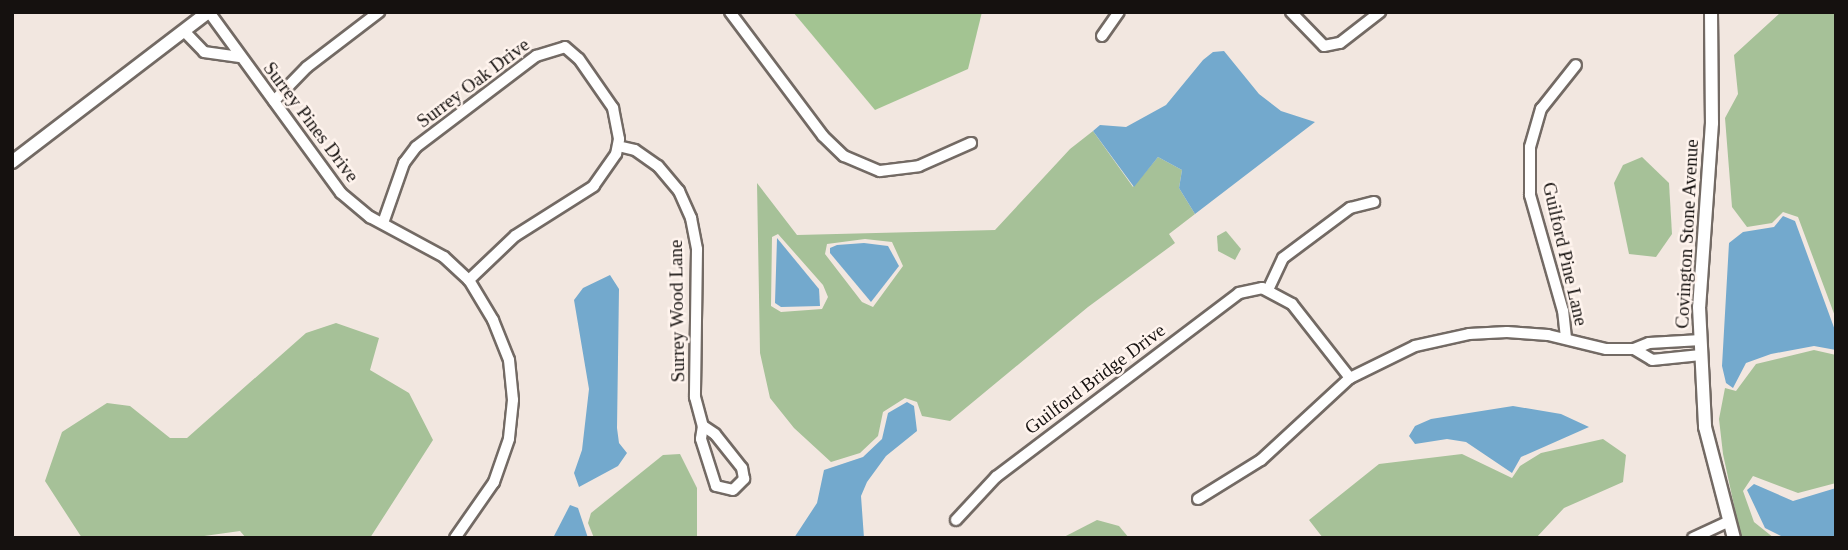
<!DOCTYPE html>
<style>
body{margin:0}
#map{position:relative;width:1848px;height:550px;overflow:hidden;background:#f2e7e0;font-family:"Times New Roman",serif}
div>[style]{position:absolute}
.green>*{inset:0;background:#a6c198}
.forest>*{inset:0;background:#a3c492}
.water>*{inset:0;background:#73a9cd}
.roads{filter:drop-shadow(2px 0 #736a64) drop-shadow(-2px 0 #736a64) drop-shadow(0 2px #736a64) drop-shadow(0 -2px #736a64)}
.minor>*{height:10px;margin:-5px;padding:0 5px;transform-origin:5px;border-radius:5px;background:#fff}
.tertiary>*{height:12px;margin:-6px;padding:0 6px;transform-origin:6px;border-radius:6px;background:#fff}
span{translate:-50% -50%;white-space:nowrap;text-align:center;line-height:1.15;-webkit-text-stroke:5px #fff4ee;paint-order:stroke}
.street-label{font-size:19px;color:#15110f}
.frame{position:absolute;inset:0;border:14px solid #15110f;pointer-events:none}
</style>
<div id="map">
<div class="green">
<i style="clip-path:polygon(1781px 12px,1836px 12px,1836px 319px,1798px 217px,1783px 212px,1772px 223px,1747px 227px,1732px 207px,1725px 118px,1738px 94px,1734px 55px)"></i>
<i style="clip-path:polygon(evenodd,1093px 131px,1133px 187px,1158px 157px,1182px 170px,1179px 188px,1195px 214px,1169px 234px,1175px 243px,1088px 307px,950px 421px,922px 416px,917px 402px,905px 398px,883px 412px,878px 436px,860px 453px,831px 462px,794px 428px,770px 398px,760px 353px,757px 183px,797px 235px,995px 230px,1070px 149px,1093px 131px,778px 234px,823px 285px,828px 297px,822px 309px,781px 312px,771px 306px,772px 237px,778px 234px,1093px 131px,865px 239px,892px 242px,903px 266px,873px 307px,862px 302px,825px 254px,827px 244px,865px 239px)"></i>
<i style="clip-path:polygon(1642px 157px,1669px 183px,1672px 234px,1656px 257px,1629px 254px,1614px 183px,1623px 165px)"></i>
<i style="clip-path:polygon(1226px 231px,1241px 249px,1235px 260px,1218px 251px,1217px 236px)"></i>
<i style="clip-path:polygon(336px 323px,379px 338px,370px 370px,409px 393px,433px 440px,370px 538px,246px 538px,240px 531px,190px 538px,82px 538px,45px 481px,62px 432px,107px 403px,130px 406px,170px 438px,187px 438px,306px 333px)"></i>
<i style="clip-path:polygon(1814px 350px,1836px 355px,1836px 483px,1798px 493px,1753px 476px,1743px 491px,1754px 522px,1774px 538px,1741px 538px,1723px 454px,1719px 419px,1725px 388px,1736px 391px,1756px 364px)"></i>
<i style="clip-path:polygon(1603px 439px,1626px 455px,1623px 482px,1564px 508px,1536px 538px,1323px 538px,1309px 520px,1379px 464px,1462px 454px,1512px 478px,1520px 466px,1541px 453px)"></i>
<i style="clip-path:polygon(680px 454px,697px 488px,697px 538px,594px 538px,588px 523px,591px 513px,663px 455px)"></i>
<i style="clip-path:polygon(1097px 520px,1119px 526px,1129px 538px,1062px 538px)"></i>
</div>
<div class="forest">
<i style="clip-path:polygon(793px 12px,982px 12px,968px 69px,875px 110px)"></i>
</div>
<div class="water">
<i style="clip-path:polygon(1224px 51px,1259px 94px,1281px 111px,1315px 122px,1195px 214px,1179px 188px,1182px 170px,1158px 157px,1134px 187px,1093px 131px,1100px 125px,1126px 127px,1166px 105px,1203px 60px,1213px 52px)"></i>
<i style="clip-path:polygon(1783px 216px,1795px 221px,1836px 333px,1836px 350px,1814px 346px,1771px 354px,1746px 363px,1733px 388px,1726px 383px,1722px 366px,1729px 243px,1743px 232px,1774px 227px)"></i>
<i style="clip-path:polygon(777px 238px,819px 289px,820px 306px,781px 307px,775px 303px)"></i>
<i style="clip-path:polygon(864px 243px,888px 246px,899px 266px,871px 302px,830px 253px,830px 248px,837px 245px)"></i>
<i style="clip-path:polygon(610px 275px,619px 289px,617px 428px,619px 443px,627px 453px,618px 466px,579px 487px,574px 473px,582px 450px,589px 389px,574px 300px,583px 288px)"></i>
<i style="clip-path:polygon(907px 402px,914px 406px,917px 431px,886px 456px,867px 482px,861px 496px,864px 538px,794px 538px,817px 503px,824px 470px,863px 457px,882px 439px,888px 413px)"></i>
<i style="clip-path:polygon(1513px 406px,1561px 414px,1589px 427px,1521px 457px,1512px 473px,1466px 442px,1447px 439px,1415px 444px,1409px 436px,1415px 426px,1431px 419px)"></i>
<i style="clip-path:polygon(1754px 484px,1793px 501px,1836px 488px,1836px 538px,1785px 538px,1765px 528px,1747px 490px)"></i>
<i style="clip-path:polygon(570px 505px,578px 508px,588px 538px,553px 538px)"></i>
</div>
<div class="roads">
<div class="minor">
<i style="left:209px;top:12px;width:224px;rotate:53.9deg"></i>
<i style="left:341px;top:193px;width:38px;rotate:40deg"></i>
<i style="left:370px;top:217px;width:84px;rotate:28.4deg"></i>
<i style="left:444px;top:257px;width:34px;rotate:43deg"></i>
<i style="left:469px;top:280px;width:47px;rotate:59deg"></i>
<i style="left:493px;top:320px;width:43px;rotate:68.2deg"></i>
<i style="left:509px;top:360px;width:40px;rotate:84.3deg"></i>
<i style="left:513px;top:400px;width:39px;rotate:96deg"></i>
<i style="left:509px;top:439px;width:46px;rotate:109.2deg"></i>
<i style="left:494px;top:482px;width:68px;rotate:124.9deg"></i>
<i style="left:730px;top:12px;width:155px;rotate:53.1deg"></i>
<i style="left:823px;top:136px;width:29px;rotate:44deg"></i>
<i style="left:844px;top:156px;width:39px;rotate:23deg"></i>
<i style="left:880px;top:171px;width:39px;rotate:-7deg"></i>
<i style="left:919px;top:166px;width:57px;rotate:-23.9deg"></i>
<i style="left:1291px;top:12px;width:47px;rotate:45.9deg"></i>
<i style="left:1324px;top:46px;width:16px;rotate:-11deg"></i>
<i style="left:1340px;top:43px;width:51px;rotate:-37.8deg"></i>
<i style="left:184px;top:31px;width:29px;rotate:46deg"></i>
<i style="left:204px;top:52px;width:36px;rotate:8deg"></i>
<i style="left:1102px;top:36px;width:29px;rotate:-55deg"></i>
<i style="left:274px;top:101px;width:47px;rotate:-45.9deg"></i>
<i style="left:307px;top:67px;width:91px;rotate:-37.4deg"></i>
<i style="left:618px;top:146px;width:17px;rotate:13deg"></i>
<i style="left:635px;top:150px;width:28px;rotate:35deg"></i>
<i style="left:658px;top:166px;width:33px;rotate:50deg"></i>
<i style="left:679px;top:191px;width:30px;rotate:66deg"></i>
<i style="left:691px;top:218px;width:32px;rotate:79deg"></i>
<i style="left:697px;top:249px;width:148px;rotate:90.8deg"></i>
<i style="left:695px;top:397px;width:30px;rotate:75deg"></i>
<i style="left:703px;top:426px;width:13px;rotate:99deg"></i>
<i style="left:701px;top:439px;width:49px;rotate:72.3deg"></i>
<i style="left:716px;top:486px;width:17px;rotate:13deg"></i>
<i style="left:733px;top:490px;width:16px;rotate:-45deg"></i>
<i style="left:744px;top:479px;width:11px;rotate:-100deg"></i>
<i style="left:742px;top:468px;width:43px;rotate:-128.5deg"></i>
<i style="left:715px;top:434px;width:14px;rotate:-146deg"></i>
<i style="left:383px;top:223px;width:64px;rotate:-70.7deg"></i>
<i style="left:404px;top:163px;width:20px;rotate:-53deg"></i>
<i style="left:416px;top:147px;width:151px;rotate:-37.2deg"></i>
<i style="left:536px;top:56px;width:30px;rotate:-17deg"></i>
<i style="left:565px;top:47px;width:18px;rotate:41deg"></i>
<i style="left:579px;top:59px;width:60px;rotate:55.2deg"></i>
<i style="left:613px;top:108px;width:32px;rotate:79deg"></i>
<i style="left:619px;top:139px;width:15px;rotate:101deg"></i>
<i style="left:616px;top:154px;width:39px;rotate:125deg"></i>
<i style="left:594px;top:186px;width:93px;rotate:147.7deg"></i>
<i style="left:515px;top:236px;width:64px;rotate:136.3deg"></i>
<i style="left:1268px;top:290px;width:35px;rotate:-65deg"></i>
<i style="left:1283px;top:258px;width:84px;rotate:-36.7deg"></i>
<i style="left:1350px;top:208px;width:25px;rotate:-14deg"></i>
<i style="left:1566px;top:338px;width:27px;rotate:-96deg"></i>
<i style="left:1563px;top:311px;width:121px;rotate:-105.9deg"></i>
<i style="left:1530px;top:195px;width:48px;rotate:-90deg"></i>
<i style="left:1530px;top:147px;width:40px;rotate:-74deg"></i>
<i style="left:1541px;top:109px;width:56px;rotate:-51.5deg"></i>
<i style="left:1701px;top:340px;width:52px;rotate:176.7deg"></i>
<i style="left:1649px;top:343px;width:16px;rotate:158deg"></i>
<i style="left:1634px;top:349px;width:21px;rotate:31deg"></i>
<i style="left:1652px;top:360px;width:49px;rotate:-5.8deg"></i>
<i style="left:1198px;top:499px;width:74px;rotate:-31.8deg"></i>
<i style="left:1261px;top:460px;width:121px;rotate:-42.7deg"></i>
<i style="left:1350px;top:378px;width:72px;rotate:-26.2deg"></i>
<i style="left:1415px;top:346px;width:55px;rotate:-12.5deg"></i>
<i style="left:1469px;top:334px;width:38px;rotate:-3deg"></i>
<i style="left:1507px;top:332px;width:41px;rotate:4.2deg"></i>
<i style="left:1548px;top:335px;width:60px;rotate:13.6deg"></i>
<i style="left:1606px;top:349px;width:28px"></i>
<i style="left:956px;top:520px;width:59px;rotate:-47.1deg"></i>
<i style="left:996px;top:477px;width:305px;rotate:-37.1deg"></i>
<i style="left:1239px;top:293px;width:24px;rotate:-12deg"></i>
<i style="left:1262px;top:288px;width:34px;rotate:28deg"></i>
<i style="left:1292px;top:304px;width:94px;rotate:51.9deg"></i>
<i style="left:1693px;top:538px;width:40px;rotate:-25deg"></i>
</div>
<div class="tertiary">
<i style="left:1711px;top:12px;width:111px;rotate:89.5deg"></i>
<i style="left:1712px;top:123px;width:184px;rotate:94deg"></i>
<i style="left:1699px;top:307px;width:120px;rotate:87.1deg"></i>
<i style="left:1705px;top:427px;width:115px;rotate:75.4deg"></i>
<i style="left:12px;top:162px;width:247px;rotate:-37.4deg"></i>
</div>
</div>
<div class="street-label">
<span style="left:473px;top:83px;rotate:-37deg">Surrey Oak Drive</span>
<span style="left:311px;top:122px;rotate:53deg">Surrey Pines Drive</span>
<span style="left:1687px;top:234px;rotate:-87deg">Covington Stone Avenue</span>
<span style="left:1565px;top:254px;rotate:77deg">Guilford Pine Lane</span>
<span style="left:677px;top:311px;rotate:-91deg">Surrey Wood Lane</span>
<span style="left:1095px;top:379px;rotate:-37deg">Guilford Bridge Drive</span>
</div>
<div class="frame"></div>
</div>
